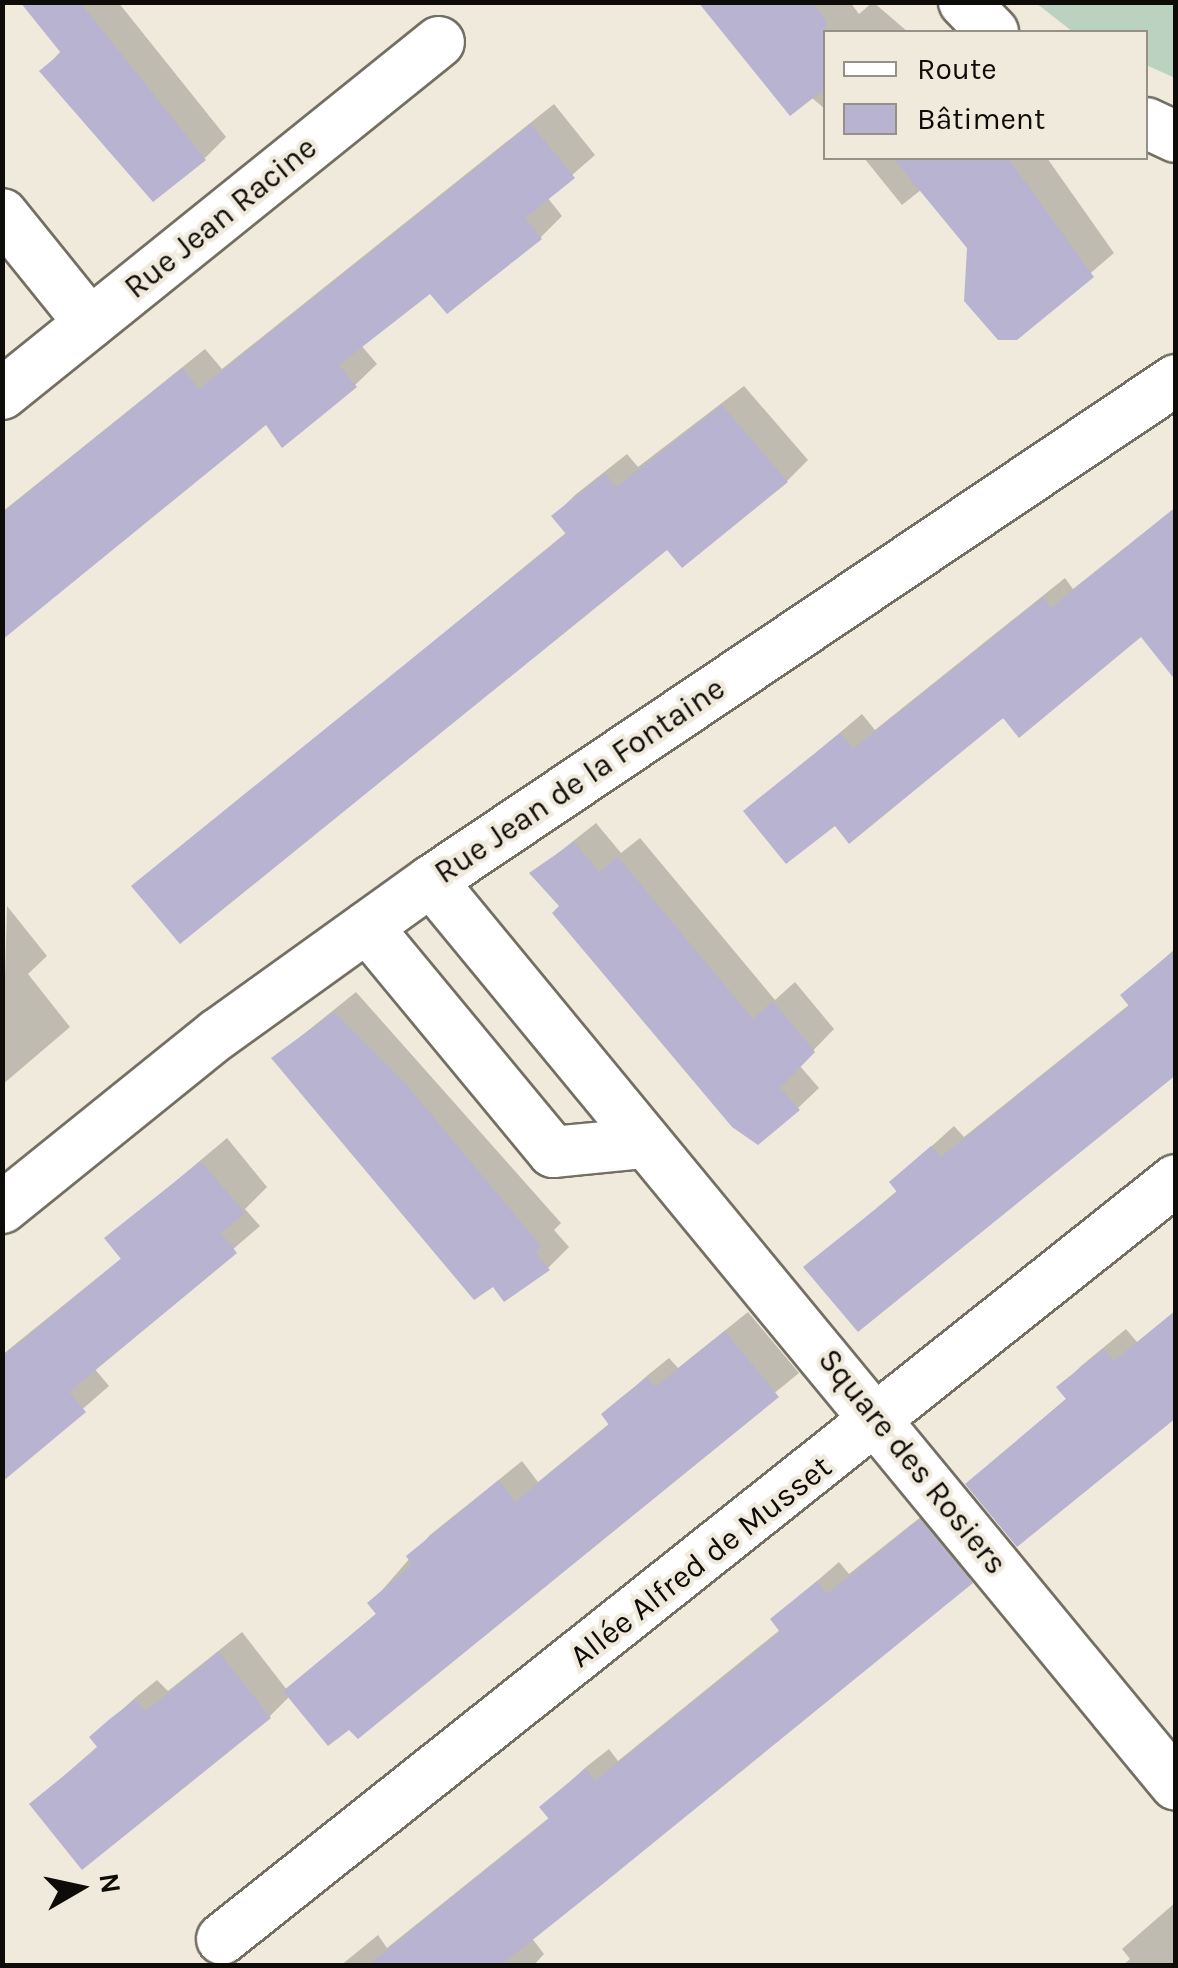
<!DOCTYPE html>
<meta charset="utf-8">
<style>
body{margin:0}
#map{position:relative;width:1178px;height:1968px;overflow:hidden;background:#f0eadd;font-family:Karla,sans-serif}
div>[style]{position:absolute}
.green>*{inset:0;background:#bbd2c1}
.shadow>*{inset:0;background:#0003}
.building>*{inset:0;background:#b7b3d0}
.roads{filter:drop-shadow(2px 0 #746f63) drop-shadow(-2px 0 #746f63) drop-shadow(0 2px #746f63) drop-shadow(0 -2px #746f63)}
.street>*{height:50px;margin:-25px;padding:0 25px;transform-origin:25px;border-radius:25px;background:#fff}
span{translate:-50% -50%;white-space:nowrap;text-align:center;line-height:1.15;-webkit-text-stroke:8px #f0eadd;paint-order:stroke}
.street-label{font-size:32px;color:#0e0c08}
.frame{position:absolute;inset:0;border:5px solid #0e0c08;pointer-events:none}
.legend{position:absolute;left:823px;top:30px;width:325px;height:130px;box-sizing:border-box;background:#f0eadd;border:2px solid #969188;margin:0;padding:12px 18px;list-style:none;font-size:30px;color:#0e0c08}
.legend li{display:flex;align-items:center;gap:20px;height:50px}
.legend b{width:50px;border:2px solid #969188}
.north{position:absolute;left:30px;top:1838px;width:100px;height:100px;-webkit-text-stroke:8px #f0eadd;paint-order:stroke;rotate:81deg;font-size:28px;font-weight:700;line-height:40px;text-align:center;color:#0e0c08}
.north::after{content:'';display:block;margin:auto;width:35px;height:45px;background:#0e0c08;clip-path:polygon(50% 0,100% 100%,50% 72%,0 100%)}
</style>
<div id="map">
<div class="green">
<i style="clip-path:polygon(1036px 3px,1175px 3px,1175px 78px,1146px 65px,1146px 32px,1073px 32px)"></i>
</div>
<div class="shadow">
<i style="clip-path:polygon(23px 2px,118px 2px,226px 137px,205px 158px,42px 71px,62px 50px)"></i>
<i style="clip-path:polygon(701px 2px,850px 2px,859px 14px,873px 2px,908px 32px,826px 32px,826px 110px)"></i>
<i style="clip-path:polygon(554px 104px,595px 155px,547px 197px,562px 216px,541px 237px,447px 311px,431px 290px,361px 345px,377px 364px,355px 385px,282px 444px,266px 421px,2px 636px,2px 512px,205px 349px,222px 369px)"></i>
<i style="clip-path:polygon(864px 158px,1047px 158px,1114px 253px,1016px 337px,970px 247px,922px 189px,902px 205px)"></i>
<i style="clip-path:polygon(744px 386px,808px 460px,787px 481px,682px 565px,667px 547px,135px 886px,567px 532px,554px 516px,575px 495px,627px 454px,638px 467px)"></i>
<i style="clip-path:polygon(1176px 507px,1176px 630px,1142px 633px,835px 822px,747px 811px,862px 714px,875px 730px,1065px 578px,1073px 589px)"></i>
<i style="clip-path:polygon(596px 823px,621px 853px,640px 838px,775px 1000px,795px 982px,834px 1029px,799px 1065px,819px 1088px,798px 1108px,533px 873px)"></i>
<i style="clip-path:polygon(7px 906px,47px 956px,28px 974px,70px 1027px,2px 1085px)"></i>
<i style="clip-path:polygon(1176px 948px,1176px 1072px,807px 1267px,898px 1190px,892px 1182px,954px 1126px,964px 1137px,1130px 1004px,1123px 995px)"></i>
<i style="clip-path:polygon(356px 992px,561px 1223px,554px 1230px,569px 1247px,548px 1268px,274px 1058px)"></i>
<i style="clip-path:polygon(227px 1138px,267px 1187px,245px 1209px,260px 1226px,94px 1368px,109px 1386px,2px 1479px,2px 1355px,123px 1257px,107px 1239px)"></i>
<i style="clip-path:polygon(1176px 1310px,1176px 1416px,968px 1484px,1068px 1397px,1060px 1387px,1081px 1366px,1126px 1329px,1137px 1342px)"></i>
<i style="clip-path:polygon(748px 1312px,799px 1373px,358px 1735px,290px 1696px,270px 1716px,32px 1804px,99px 1745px,92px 1737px,136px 1697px,157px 1680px,168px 1691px,242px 1632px,287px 1690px,378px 1612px,371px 1603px,430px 1535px,522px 1461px,538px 1482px,610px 1423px,604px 1414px,648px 1375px,669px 1358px,678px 1368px)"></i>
<i style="clip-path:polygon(942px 1500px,992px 1560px,531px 1937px,544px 1954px,533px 1966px,340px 1966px,378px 1935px,387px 1948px,550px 1817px,543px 1807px,586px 1767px,609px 1749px,618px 1761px,781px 1629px,773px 1619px,839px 1562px,849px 1574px)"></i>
<i style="clip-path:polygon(1176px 1902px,1176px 1966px,1122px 1966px,1130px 1959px,1122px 1949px)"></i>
</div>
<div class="building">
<i style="clip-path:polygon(20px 2px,80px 2px,206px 160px,153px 202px,39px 71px,61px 53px)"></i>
<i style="clip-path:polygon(698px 2px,811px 2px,826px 20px,826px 88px,790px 116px)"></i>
<i style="clip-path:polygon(531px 124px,575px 178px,525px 218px,542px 239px,447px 314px,430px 294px,339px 365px,357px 387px,308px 427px,282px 448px,266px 425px,2px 640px,2px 513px,182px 368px,199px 389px)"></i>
<i style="clip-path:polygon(893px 158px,1008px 158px,1094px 277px,1017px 340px,998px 340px,964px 301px,967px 248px)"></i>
<i style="clip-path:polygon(722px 405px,788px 482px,682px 568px,667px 550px,180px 944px,131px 886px,566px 534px,551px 516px,605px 473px,616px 487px)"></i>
<i style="clip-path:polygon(1176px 507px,1176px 681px,1141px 637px,1019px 738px,1003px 718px,849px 844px,835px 826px,786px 864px,743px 811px,840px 733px,853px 749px,1043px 597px,1051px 608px)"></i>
<i style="clip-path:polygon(574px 842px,599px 872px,618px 857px,753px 1019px,773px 1001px,815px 1052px,780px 1088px,800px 1110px,758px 1145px,732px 1127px,552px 913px,559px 906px,529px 873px)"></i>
<i style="clip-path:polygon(1176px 949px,1176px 1075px,858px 1332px,803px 1267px,897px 1192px,889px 1182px,931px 1146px,941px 1157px,1129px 1006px,1120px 995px)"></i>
<i style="clip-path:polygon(334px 1012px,405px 1083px,541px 1246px,535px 1253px,550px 1270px,504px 1302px,493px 1287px,474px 1300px,271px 1058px)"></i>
<i style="clip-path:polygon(201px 1161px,245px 1213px,221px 1233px,237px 1253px,69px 1392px,86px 1412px,2px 1482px,2px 1357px,121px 1259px,104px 1238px)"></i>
<i style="clip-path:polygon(1176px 1311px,1176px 1418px,1017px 1547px,965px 1484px,1066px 1399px,1056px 1387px,1104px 1349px,1114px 1361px)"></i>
<i style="clip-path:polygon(725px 1331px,779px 1397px,358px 1739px,349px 1730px,328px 1746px,283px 1691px,376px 1614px,367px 1603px,412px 1565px,406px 1556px,499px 1480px,515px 1502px,609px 1425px,601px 1414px,623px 1396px,647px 1377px,655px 1387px)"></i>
<i style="clip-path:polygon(920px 1519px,973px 1583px,604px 1883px,500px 1966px,367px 1966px,549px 1819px,539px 1807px,562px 1788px,586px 1768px,595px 1781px,780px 1632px,770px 1619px,817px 1581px,827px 1594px)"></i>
<i style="clip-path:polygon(219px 1652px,271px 1718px,82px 1870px,29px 1804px,98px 1748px,89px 1737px,111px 1718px,135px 1700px,146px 1711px)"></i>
</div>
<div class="roads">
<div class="street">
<i style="left:964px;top:2px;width:42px;rotate:46deg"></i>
<i style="left:1146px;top:123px;width:33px;rotate:25deg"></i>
<i style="left:2px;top:214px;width:140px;rotate:51.1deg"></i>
<i style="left:2px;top:394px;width:561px;rotate:-38.85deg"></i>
<i style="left:431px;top:881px;width:1171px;rotate:50.51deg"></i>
<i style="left:367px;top:927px;width:292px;rotate:50.4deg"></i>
<i style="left:553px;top:1152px;width:90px;rotate:-5.7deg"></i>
<i style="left:2px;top:1208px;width:277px;rotate:-38.9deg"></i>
<i style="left:218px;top:1034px;width:262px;rotate:-35.7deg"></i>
<i style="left:431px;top:881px;width:898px;rotate:-33.92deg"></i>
<i style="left:222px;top:1939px;width:1219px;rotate:-38.51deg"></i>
</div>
</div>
<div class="street-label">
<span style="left:221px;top:218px;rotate:-39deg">Rue Jean Racine</span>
<span style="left:580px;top:781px;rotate:-34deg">Rue Jean de la Fontaine</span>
<span style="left:912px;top:1462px;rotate:51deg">Square des Rosiers</span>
<span style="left:701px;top:1562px;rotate:-38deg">Allée Alfred de Musset</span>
</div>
<div class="frame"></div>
<ul class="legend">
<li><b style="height:12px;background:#fff"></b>Route</li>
<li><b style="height:28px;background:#b7b3d0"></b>Bâtiment</li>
</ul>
<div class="north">N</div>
</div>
